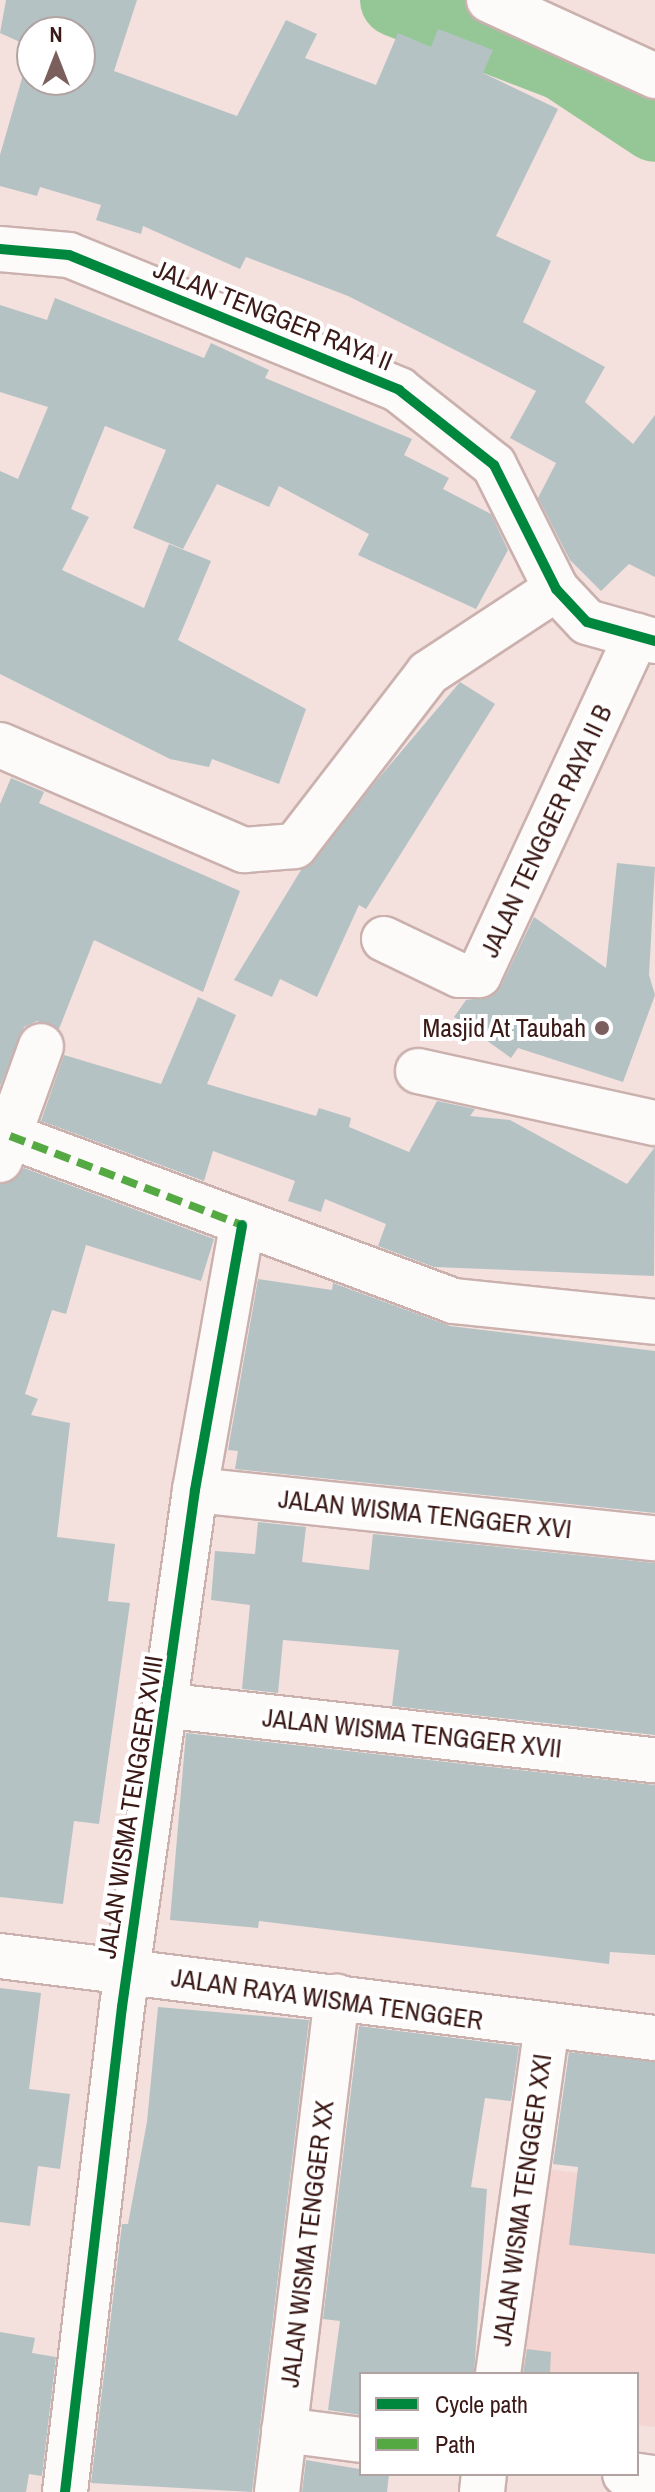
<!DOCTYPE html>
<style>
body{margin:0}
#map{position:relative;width:655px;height:2492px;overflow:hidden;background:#f4e0dd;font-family:"Archivo Narrow",sans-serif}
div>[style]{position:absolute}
.built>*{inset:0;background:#f5d5d1}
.river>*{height:74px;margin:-37px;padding:0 37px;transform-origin:37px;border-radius:37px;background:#95c796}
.building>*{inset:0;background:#b5c2c4}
.roads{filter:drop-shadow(2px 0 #cab1ae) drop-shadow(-2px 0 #cab1ae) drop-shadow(0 2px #cab1ae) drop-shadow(0 -2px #cab1ae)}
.minor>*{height:44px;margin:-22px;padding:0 22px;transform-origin:22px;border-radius:22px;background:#fdfafa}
.quiet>*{height:8px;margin-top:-4px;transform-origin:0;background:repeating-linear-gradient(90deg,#55a942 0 16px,transparent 0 24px)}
.cycleway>*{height:10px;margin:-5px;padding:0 5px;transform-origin:5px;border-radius:5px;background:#00873e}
.dots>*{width:22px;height:22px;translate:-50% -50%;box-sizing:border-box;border:4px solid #fff;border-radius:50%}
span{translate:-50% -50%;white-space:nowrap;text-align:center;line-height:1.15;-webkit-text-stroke:8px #fff;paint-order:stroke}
.street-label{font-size:26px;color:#3a1916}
.poi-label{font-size:26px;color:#3a1916}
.right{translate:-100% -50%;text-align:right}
.legend{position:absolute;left:359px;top:2372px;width:280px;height:104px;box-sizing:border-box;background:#fff;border:2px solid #b0a3a2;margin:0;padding:10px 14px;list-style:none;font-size:24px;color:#3a1916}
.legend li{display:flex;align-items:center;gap:16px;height:40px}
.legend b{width:40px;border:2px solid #b0a3a2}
.north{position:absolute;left:16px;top:16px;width:80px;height:80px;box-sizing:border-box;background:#fff;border:2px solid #b0a3a2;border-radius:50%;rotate:0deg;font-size:22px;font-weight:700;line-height:32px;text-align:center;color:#3a1916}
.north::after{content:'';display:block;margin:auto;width:28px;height:36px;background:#7b5f5c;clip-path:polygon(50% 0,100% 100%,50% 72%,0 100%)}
</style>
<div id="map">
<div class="built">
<i style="clip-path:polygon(532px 2167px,655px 2183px,655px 2427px,637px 2425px,637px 2374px,508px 2374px)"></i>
</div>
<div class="river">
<i style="left:397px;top:0;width:178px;rotate:21.1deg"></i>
<i style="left:563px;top:64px;width:110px;rotate:33.5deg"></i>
</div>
<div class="building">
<i style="clip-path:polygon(evenodd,6px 0,137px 0,114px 71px,237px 116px,286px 20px,317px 34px,305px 58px,376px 85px,398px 33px,431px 47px,438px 29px,493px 50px,483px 73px,558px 109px,496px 236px,551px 261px,523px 322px,605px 367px,585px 402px,633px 444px,655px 415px,655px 577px,629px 564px,601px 591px,570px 560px,538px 498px,556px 463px,510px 438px,536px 391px,348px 296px,246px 257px,240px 269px,143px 226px,141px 234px,96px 220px,101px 205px,40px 187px,37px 196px,0 186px,0 155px,31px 47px,0 33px,6px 0,32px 32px,80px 32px,80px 80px,32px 80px,32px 32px)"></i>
<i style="clip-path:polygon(55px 298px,204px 358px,211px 343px,269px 370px,265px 378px,412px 439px,404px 455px,449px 478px,443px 489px,491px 514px,508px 550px,476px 609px,358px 555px,369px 534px,279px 486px,269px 507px,217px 484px,183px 549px,133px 528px,166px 450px,105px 426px,71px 509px,89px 517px,62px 570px,144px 608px,169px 544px,211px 561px,178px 640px,306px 709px,279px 784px,212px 759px,209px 767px,170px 759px,0 674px,0 471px,18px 479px,48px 407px,0 392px,0 305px,47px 320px)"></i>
<i style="clip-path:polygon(460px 682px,495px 704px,366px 909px,359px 905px,317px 997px,280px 979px,272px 997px,234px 980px,301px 870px)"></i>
<i style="clip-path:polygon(11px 778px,44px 792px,39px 803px,240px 891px,203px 992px,94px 940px,59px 1029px,37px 1021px,24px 1027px,0 1086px,0 804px)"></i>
<i style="clip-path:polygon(617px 863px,655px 867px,649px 975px,655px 995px,623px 1082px,518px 1048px,511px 1058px,454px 1017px,466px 1000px,492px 996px,501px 986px,534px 917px,606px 968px)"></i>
<i style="clip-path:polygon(198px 997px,236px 1015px,207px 1084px,316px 1116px,319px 1108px,351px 1118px,349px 1127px,409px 1152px,437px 1101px,475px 1109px,470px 1116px,510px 1120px,627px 1184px,655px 1147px,654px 1276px,434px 1267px,378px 1246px,386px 1224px,325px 1199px,321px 1212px,288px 1201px,295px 1181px,213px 1151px,204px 1181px,41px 1121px,64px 1055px,161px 1084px)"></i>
<i style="clip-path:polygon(24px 1168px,214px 1239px,201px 1281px,86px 1245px,66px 1314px,52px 1310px,25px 1394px,38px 1399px,31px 1415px,70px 1423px,57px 1537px,115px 1544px,108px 1601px,130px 1603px,99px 1824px,74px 1821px,63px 1904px,0 1897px,0 1184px)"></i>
<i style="clip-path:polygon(258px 1279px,332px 1290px,333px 1283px,450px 1326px,655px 1351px,655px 1513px,235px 1469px,238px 1451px,228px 1450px)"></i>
<i style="clip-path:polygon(258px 1522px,306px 1527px,302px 1562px,369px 1570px,373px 1534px,655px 1563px,655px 1735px,392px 1706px,399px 1650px,283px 1640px,278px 1693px,242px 1689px,250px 1605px,211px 1600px,215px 1551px,255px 1554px)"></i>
<i style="clip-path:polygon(186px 1733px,655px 1785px,655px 1955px,610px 1952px,609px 1964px,259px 1921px,258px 1928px,170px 1920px)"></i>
<i style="clip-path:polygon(0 1988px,41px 1993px,29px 2089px,70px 2094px,60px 2169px,38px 2166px,30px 2226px,0 2222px)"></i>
<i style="clip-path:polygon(158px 2007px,309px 2020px,252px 2492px,91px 2483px,122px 2224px,128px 2224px,147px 2122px)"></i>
<i style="clip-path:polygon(359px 2026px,519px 2046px,511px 2101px,485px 2098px,471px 2187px,487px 2189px,474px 2374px,361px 2374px,361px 2415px,328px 2410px,340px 2321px,323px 2319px)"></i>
<i style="clip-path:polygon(569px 2052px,655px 2062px,655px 2254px,569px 2245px,578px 2167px,553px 2164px)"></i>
<i style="clip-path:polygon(0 2332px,35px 2338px,32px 2353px,56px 2357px,42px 2476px,29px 2474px,26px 2492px,0 2492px)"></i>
<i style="clip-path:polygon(527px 2349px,551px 2352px,550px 2374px,523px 2374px)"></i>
<i style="clip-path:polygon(306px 2460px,389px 2474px,387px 2492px,302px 2492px)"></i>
</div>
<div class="roads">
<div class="minor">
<i style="left:489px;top:0;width:183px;rotate:24.6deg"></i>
<i style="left:0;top:249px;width:69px;rotate:5deg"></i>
<i style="left:69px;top:255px;width:357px;rotate:22.2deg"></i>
<i style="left:399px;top:390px;width:121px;rotate:38.3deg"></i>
<i style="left:494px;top:465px;width:139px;rotate:63.4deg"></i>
<i style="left:556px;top:589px;width:45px;rotate:46.8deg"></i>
<i style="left:587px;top:622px;width:71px;rotate:15.6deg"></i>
<i style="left:0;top:745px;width:266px;rotate:23.3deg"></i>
<i style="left:244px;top:850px;width:51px;rotate:-4.5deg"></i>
<i style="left:295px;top:846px;width:218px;rotate:-52.4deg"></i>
<i style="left:428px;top:673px;width:153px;rotate:-33.3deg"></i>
<i style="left:384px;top:939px;width:83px;rotate:25.6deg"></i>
<i style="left:459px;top:975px;width:20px"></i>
<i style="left:479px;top:975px;width:374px;rotate:-65.1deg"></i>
<i style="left:418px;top:1071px;width:243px;rotate:12.4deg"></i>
<i style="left:10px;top:1136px;width:473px;rotate:20.4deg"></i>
<i style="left:453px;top:1301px;width:203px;rotate:5.9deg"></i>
<i style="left:0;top:1160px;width:121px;rotate:-70.2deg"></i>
<i style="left:195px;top:1490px;width:462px;rotate:6deg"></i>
<i style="left:170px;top:1706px;width:488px;rotate:6.4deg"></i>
<i style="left:0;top:1956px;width:660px;rotate:7.14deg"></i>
<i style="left:498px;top:2374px;width:350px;rotate:-82deg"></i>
<i style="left:284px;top:2430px;width:78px;rotate:7.4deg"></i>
<i style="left:625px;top:2474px;width:30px;rotate:8deg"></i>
<i style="left:65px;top:2492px;width:488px;rotate:-83.3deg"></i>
<i style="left:122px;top:2007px;width:522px;rotate:-81.96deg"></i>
<i style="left:195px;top:1490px;width:269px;rotate:-79.9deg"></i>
<i style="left:277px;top:2492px;width:499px;rotate:-83.1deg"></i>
<i style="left:482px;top:2492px;width:18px;rotate:-84deg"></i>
</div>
</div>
<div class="quiet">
<i style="left:10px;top:1136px;width:248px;rotate:21deg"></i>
</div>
<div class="cycleway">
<i style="left:0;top:249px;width:69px;rotate:5deg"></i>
<i style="left:69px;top:255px;width:357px;rotate:22.2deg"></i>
<i style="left:399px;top:390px;width:121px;rotate:38.3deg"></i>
<i style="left:494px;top:465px;width:139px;rotate:63.4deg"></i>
<i style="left:556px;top:589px;width:45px;rotate:46.8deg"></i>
<i style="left:587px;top:622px;width:71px;rotate:15.6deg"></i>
<i style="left:65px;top:2492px;width:488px;rotate:-83.3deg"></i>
<i style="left:122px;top:2007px;width:522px;rotate:-81.96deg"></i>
<i style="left:195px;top:1490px;width:269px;rotate:-79.9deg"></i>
</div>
<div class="dots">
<i style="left:602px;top:1028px;background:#7b5f5c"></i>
</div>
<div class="street-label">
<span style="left:273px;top:315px;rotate:22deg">JALAN TENGGER RAYA II</span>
<span style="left:546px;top:831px;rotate:-65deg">JALAN TENGGER RAYA II B</span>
<span style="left:425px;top:1514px;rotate:6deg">JALAN WISMA TENGGER XVI</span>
<span style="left:412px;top:1733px;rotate:6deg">JALAN WISMA TENGGER XVII</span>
<span style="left:130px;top:1807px;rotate:-81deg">JALAN WISMA TENGGER XVIII</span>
<span style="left:327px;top:1999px;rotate:8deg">JALAN RAYA WISMA TENGGER</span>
<span style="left:522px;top:2200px;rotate:-82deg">JALAN WISMA TENGGER XXI</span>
<span style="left:307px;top:2244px;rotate:-83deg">JALAN WISMA TENGGER XX</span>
</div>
<div class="poi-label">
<span class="right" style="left:586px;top:1028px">Masjid At Taubah</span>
</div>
<ul class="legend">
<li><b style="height:10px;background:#00873e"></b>Cycle path</li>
<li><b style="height:10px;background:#55a942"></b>Path</li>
</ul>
<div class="north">N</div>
</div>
